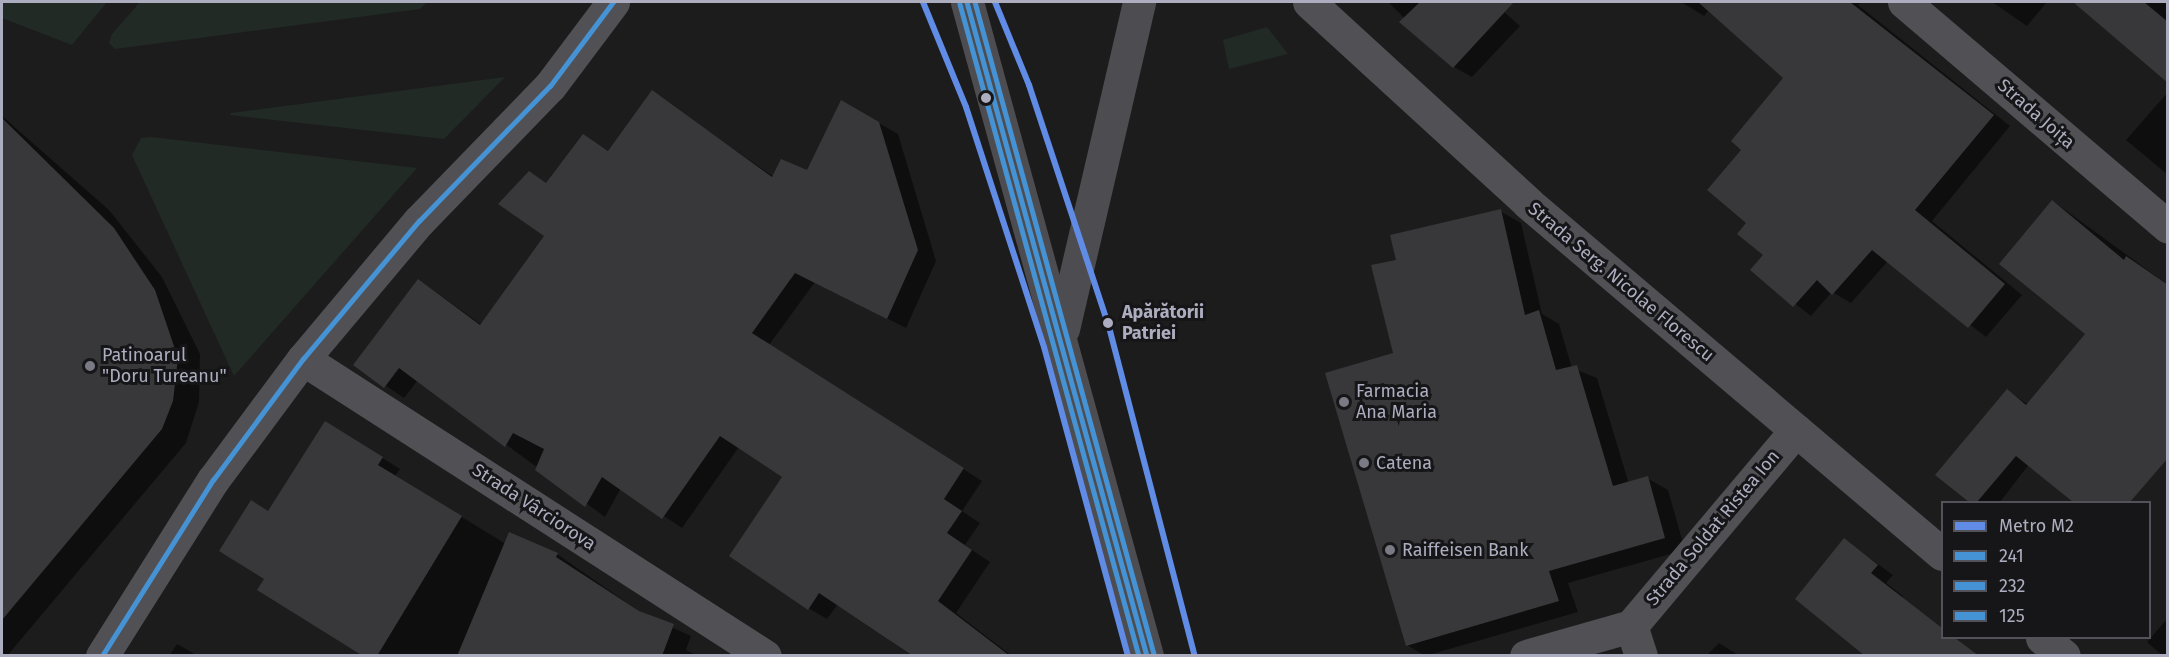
<!DOCTYPE html>
<meta charset="utf-8">
<style>
body{margin:0}
#map{position:relative;width:2169px;height:657px;overflow:hidden;background:#1c1c1c;font-family:"Fira Sans",sans-serif}
div>[style]{position:absolute}
.green>*{inset:0;background:#212a25}
.shadow>*{inset:0;background:#0007}
.building>*{inset:0;background:#38383a}
.minor>*{height:33px;margin:-16.5px;padding:0 16.5px;transform-origin:16.5px;border-radius:16.5px;background:#505055}
.major>*{height:33px;margin:-16.5px;padding:0 16.5px;transform-origin:16.5px;border-radius:16.5px;background:#4d4d51}
.bus-1>*{height:4.5px;margin:-2.25px;padding:0 2.25px;transform-origin:2.25px;border-radius:2.25px;background:#4593d4}
.bus-2>*{height:4.5px;margin:-2.25px;padding:0 2.25px;transform-origin:2.25px;border-radius:2.25px;background:#4593d4}
.bus-3>*{height:4.5px;margin:-2.25px;padding:0 2.25px;transform-origin:2.25px;border-radius:2.25px;background:#4593d4}
.metro-1>*{height:6px;margin:-3px;padding:0 3px;transform-origin:3px;border-radius:3px;background:#608ce6}
.dots>*{width:16px;height:16px;translate:-50% -50%;box-sizing:border-box;border:3px solid #161618;border-radius:50%}
span{translate:-50% -50%;white-space:nowrap;text-align:center;line-height:1.15;-webkit-text-stroke:6px #161618;paint-order:stroke}
.street-label{font-size:18px;color:#acadbe}
.stop-label{font-size:18px;color:#acadbe;font-weight:700}
.left{translate:0 -50%;text-align:left}
.poi-label{font-size:18px;color:#acadbe}
.frame{position:absolute;inset:0;border:3px solid #acadbe;pointer-events:none}
.legend{position:absolute;left:1941px;top:501px;width:210px;height:138px;box-sizing:border-box;background:#161618;border:2px solid #52525a;margin:0;padding:8px 10px;list-style:none;font-size:18px;color:#acadbe}
.legend li{display:flex;align-items:center;gap:12px;height:30px}
.legend b{width:30px;border:2px solid #52525a}
</style>
<div id="map">
<div class="green">
<i style="clip-path:polygon(2px 2px,107px 2px,72px 45px,2px 18px)"></i>
<i style="clip-path:polygon(140px 2px,427px 2px,420px 9px,115px 49px,109px 43px,112px 34px)"></i>
<i style="clip-path:polygon(1267px 27px,1288px 54px,1229px 69px,1223px 40px)"></i>
<i style="clip-path:polygon(505px 77px,444px 139px,230px 115px,231px 113px)"></i>
<i style="clip-path:polygon(151px 137px,417px 168px,234px 376px,132px 155px,141px 138px)"></i>
</div>
<div class="shadow">
<i style="clip-path:polygon(1388px 2px,1493px 2px,1520px 26px,1472px 77px,1454px 67px)"></i>
<i style="clip-path:polygon(1681px 2px,1862px 2px,1858px 5px,2010px 126px,1932px 221px,2022px 295px,1986px 337px,1888px 261px,1851px 303px,1832px 292px,1811px 316px,1752px 270px,1765px 255px,1748px 223px,1786px 78px,1709px 10px,1704px 16px)"></i>
<i style="clip-path:polygon(1992px 2px,2047px 2px,2027px 26px)"></i>
<i style="clip-path:polygon(2075px 2px,2168px 2px,2168px 81px)"></i>
<i style="clip-path:polygon(652px 92px,774px 177px,807px 172px,842px 102px,898px 134px,936px 261px,906px 328px,815px 282px,769px 345px,982px 481px,962px 511px,980px 523px,965px 545px,990px 562px,956px 613px,1012px 656px,912px 656px,838px 604px,827px 619px,808px 608px,784px 477px,739px 447px,682px 528px,621px 488px,605px 517px,418px 380px,404px 398px,355px 365px,419px 280px,482px 325px,546px 236px,547px 184px,583px 136px,609px 151px)"></i>
<i style="clip-path:polygon(2168px 92px,2168px 175px,2126px 140px)"></i>
<i style="clip-path:polygon(2px 116px,109px 210px,162px 277px,200px 354px,199px 402px,186px 443px,7px 656px,2px 656px)"></i>
<i style="clip-path:polygon(2053px 201px,2168px 285px,2000px 502px,1971px 502px,1937px 475px,2007px 391px,2029px 405px,2087px 334px)"></i>
<i style="clip-path:polygon(1500px 211px,1521px 223px,1542px 314px,1559px 324px,1572px 368px,1597px 378px,1629px 484px,1647px 478px,1668px 490px,1685px 550px,1568px 583px,1578px 612px,1425px 656px,1407px 645px,1394px 354px,1398px 261px)"></i>
<i style="clip-path:polygon(343px 433px,400px 469px,395px 476px,506px 544px,510px 534px,557px 554px,643px 614px,691px 636px,686px 650px,698px 656px,365px 656px,266px 579px,269px 512px)"></i>
<i style="clip-path:polygon(1844px 540px,1893px 575px,1886px 583px,1903px 596px,1860px 646px)"></i>
<i style="clip-path:polygon(2168px 618px,2168px 656px,2163px 656px,2147px 642px)"></i>
<i style="clip-path:polygon(1719px 643px,1735px 653px,1738px 656px,1706px 656px)"></i>
<i style="clip-path:polygon(177px 644px,193px 653px,196px 656px,169px 656px)"></i>
</div>
<div class="building">
<i style="clip-path:polygon(1420px 2px,1514px 2px,1453px 68px,1399px 22px)"></i>
<i style="clip-path:polygon(1698px 2px,1850px 2px,1994px 115px,1915px 210px,2005px 284px,1968px 328px,1872px 250px,1832px 295px,1817px 280px,1793px 307px,1750px 270px,1763px 255px,1737px 234px,1746px 223px,1707px 190px,1741px 150px,1731px 141px,1783px 78px)"></i>
<i style="clip-path:polygon(2073px 2px,2144px 2px,2168px 22px,2168px 83px)"></i>
<i style="clip-path:polygon(652px 90px,772px 177px,781px 159px,807px 170px,841px 100px,879px 122px,918px 250px,887px 319px,795px 273px,752px 333px,964px 468px,944px 499px,962px 511px,947px 533px,972px 550px,938px 601px,1010px 656px,913px 656px,819px 593px,808px 610px,729px 556px,782px 477px,720px 436px,662px 519px,602px 477px,585px 507px,535px 470px,544px 449px,513px 433px,505px 447px,399px 368px,384px 388px,353px 365px,418px 279px,480px 325px,544px 236px,498px 204px,529px 171px,546px 183px,583px 134px,608px 151px)"></i>
<i style="clip-path:polygon(2px 118px,114px 228px,155px 290px,178px 358px,173px 401px,162px 429px,2px 620px)"></i>
<i style="clip-path:polygon(2052px 200px,2124px 260px,2126px 256px,2168px 285px,2168px 458px,2130px 502px,2073px 502px,2016px 456px,1977px 502px,1969px 502px,1935px 475px,2007px 389px,2026px 405px,2085px 334px,1999px 264px)"></i>
<i style="clip-path:polygon(1501px 209px,1525px 315px,1539px 310px,1556px 370px,1577px 365px,1613px 486px,1648px 476px,1665px 538px,1549px 571px,1559px 601px,1406px 646px,1325px 373px,1393px 353px,1371px 265px,1396px 260px,1390px 235px)"></i>
<i style="clip-path:polygon(325px 421px,383px 457px,378px 465px,462px 516px,377px 656px,363px 656px,257px 590px,264px 579px,219px 551px,251px 500px,268px 511px)"></i>
<i style="clip-path:polygon(509px 532px,558px 553px,556px 557px,639px 611px,674px 624px,662px 656px,457px 656px)"></i>
<i style="clip-path:polygon(1844px 538px,1878px 565px,1871px 573px,1942px 628px,1942px 638px,1955px 638px,1979px 656px,1865px 656px,1795px 599px)"></i>
</div>
<div class="minor">
<i style="left:1309px;top:2px;width:297px;rotate:42.5deg"></i>
<i style="left:1528px;top:203px;width:543px;rotate:40.29deg"></i>
<i style="left:1904px;top:2px;width:347px;rotate:40.4deg"></i>
<i style="left:303px;top:359px;width:549px;rotate:32.74deg"></i>
<i style="left:2042px;top:638px;width:28px;rotate:39deg"></i>
<i style="left:102px;top:656px;width:208px;rotate:-57.8deg"></i>
<i style="left:213px;top:480px;width:151px;rotate:-53.4deg"></i>
<i style="left:303px;top:359px;width:180px;rotate:-50deg"></i>
<i style="left:419px;top:221px;width:188px;rotate:-45.9deg"></i>
<i style="left:550px;top:86px;width:105px;rotate:-53.1deg"></i>
<i style="left:1526px;top:656px;width:109px;rotate:-15.9deg"></i>
<i style="left:1641px;top:656px;width:32px;rotate:-108deg"></i>
<i style="left:1631px;top:626px;width:256px;rotate:-49.9deg"></i>
</div>
<div class="major">
<i style="left:967px;top:2px;width:678px;rotate:74.61deg"></i>
<i style="left:1063px;top:329px;width:336px;rotate:-76.9deg"></i>
</div>
<div class="bus-1">
<i style="left:967px;top:2px;width:678px;rotate:74.61deg"></i>
<i style="left:102px;top:656px;width:208px;rotate:-57.8deg"></i>
<i style="left:213px;top:480px;width:151px;rotate:-53.4deg"></i>
<i style="left:303px;top:359px;width:180px;rotate:-50deg"></i>
<i style="left:419px;top:221px;width:188px;rotate:-45.9deg"></i>
<i style="left:550px;top:86px;width:105px;rotate:-53.1deg"></i>
</div>
<div class="bus-2">
<i style="left:960px;top:4px;width:676px;rotate:74.65deg"></i>
</div>
<div class="bus-3">
<i style="left:975px;top:2px;width:676px;rotate:74.65deg"></i>
</div>
<div class="metro-1">
<i style="left:923px;top:2px;width:113px;rotate:67.7deg"></i>
<i style="left:966px;top:107px;width:252px;rotate:72deg"></i>
<i style="left:1044px;top:347px;width:320px;rotate:74.8deg"></i>
<i style="left:995px;top:2px;width:90px;rotate:67.7deg"></i>
<i style="left:1029px;top:85px;width:255px;rotate:71.7deg"></i>
<i style="left:1109px;top:327px;width:340px;rotate:75.4deg"></i>
</div>
<div class="dots">
<i style="left:986px;top:98px;background:#acadbe"></i>
<i style="left:1108px;top:323px;background:#acadbe"></i>
<i style="left:90px;top:366px;background:#7a7a85"></i>
<i style="left:1344px;top:402px;background:#7a7a85"></i>
<i style="left:1364px;top:463px;background:#7a7a85"></i>
<i style="left:1390px;top:550px;background:#7a7a85"></i>
</div>
<div class="street-label">
<span style="left:2036px;top:114px;rotate:41deg">Strada Joița</span>
<span style="left:1621px;top:282px;rotate:40deg">Strada Serg. Nicolae Florescu</span>
<span style="left:534px;top:507px;rotate:33deg">Strada Vârciorova</span>
<span style="left:1713px;top:528px;rotate:-50deg">Strada Soldat Ristea Ion</span>
</div>
<div class="stop-label">
<span class="left" style="left:1122px;top:323px">Apărătorii<br>Patriei</span>
</div>
<div class="poi-label">
<span class="left" style="left:102px;top:366px">Patinoarul<br>"Doru Tureanu"</span>
<span class="left" style="left:1356px;top:402px">Farmacia<br>Ana Maria</span>
<span class="left" style="left:1376px;top:463px">Catena</span>
<span class="left" style="left:1402px;top:550px">Raiffeisen Bank</span>
</div>
<div class="frame"></div>
<ul class="legend">
<li><b style="height:8px;background:#608ce6"></b>Metro M2</li>
<li><b style="height:8px;background:#4593d4"></b>241</li>
<li><b style="height:8px;background:#4593d4"></b>232</li>
<li><b style="height:8px;background:#4593d4"></b>125</li>
</ul>
</div>
